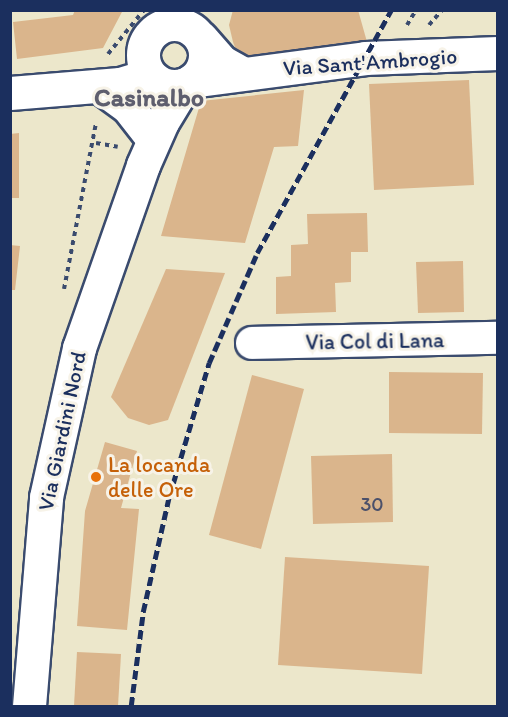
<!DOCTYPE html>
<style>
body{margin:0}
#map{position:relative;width:508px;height:717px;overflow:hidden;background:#ece7cb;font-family:Itim,sans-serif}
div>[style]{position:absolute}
.building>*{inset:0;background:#dab58c}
.path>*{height:4px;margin-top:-2px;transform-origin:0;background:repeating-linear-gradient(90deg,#3a4b6e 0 4.5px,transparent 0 9px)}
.roads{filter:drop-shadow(2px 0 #3a4b6e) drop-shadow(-2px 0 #3a4b6e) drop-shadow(0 2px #3a4b6e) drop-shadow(0 -2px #3a4b6e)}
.minor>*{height:32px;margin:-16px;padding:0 16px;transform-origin:16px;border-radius:16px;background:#fff}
.tertiary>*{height:33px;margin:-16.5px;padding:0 16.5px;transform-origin:16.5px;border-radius:16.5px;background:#fff}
.secondary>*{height:33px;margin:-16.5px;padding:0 16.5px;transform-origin:16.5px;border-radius:16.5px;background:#fff}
.secondary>.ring{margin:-16.5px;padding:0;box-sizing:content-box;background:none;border:33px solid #fff;border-radius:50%}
.rail>*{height:4.5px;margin-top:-2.25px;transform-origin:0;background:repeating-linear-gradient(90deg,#1b2f5e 0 9px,transparent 0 13.5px)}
.dots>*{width:16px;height:16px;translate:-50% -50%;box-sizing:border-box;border:3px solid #f7f3e8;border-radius:50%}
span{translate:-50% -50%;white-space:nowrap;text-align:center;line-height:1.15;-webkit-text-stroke:6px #f7f3e8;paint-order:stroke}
.number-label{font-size:20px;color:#4b506a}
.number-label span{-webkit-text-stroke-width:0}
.street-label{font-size:22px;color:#1b2f5e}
.food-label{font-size:22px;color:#c56008}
.left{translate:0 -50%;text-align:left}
.quarter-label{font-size:26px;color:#5e5e6e;font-weight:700}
.frame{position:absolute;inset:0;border:12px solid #1b2f5e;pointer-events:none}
</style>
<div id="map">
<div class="building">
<i style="clip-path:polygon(75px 10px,123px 10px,103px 48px,17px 59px,13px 22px,73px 15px)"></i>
<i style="clip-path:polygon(233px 10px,358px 10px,367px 42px,247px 62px,238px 55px,233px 42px,229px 25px)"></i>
<i style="clip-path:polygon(469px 80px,474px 185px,374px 190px,369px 84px)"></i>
<i style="clip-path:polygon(304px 90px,298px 146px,274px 147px,245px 243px,161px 236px,201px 101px)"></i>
<i style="clip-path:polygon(19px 133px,19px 198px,10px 198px,10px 134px)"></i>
<i style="clip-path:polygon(367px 213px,368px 252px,351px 252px,351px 282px,335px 283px,336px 312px,276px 314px,276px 277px,291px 276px,291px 245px,308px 244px,307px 214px)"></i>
<i style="clip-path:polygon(10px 245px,20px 246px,15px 290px,10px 290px)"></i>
<i style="clip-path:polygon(463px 261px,464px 312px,418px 313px,416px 262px)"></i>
<i style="clip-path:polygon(166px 269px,225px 273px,168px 420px,149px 425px,128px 418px,111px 397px)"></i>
<i style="clip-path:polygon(389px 372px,483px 373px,482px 434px,389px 433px)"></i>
<i style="clip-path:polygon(252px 375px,304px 389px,261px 549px,209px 535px)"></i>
<i style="clip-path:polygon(105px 442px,137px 451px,121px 508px,139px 509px,127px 630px,77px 626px,85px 511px)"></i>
<i style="clip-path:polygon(392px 454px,393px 522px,313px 524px,311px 456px)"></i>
<i style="clip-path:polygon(285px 557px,429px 566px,422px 674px,278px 665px)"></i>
<i style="clip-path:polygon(77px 652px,121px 654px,118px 706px,74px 706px)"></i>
</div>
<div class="path">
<i style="left:407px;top:25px;width:17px;rotate:-59deg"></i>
<i style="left:429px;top:25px;width:20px;rotate:-49deg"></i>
<i style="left:108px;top:54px;width:57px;rotate:-50.7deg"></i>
<i style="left:96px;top:143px;width:22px;rotate:10deg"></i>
<i style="left:64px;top:289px;width:169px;rotate:-79.1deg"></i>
</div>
<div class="roads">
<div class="minor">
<i style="left:252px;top:343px;width:246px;rotate:-1.2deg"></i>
</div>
<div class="tertiary">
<i style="left:201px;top:38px;width:32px;rotate:49deg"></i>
<i style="left:222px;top:62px;width:23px;rotate:29deg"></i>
<i style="left:191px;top:81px;width:176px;rotate:-7.5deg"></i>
<i style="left:365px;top:58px;width:133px;rotate:-2.2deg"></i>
<i style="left:10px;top:93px;width:110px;rotate:-4.7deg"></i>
<i style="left:120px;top:84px;width:31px;rotate:-17deg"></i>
</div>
<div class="secondary">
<i class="ring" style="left:143px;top:24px;width:29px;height:29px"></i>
<i style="left:99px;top:86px;width:36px;rotate:36deg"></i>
<i style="left:128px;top:107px;width:33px;rotate:52deg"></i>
<i style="left:29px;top:706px;width:210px;rotate:-85.3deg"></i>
<i style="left:46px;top:497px;width:153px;rotate:-77.5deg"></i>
<i style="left:79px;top:348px;width:194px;rotate:-70.7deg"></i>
<i style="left:143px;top:165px;width:47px;rotate:-66.2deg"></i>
<i style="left:162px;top:122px;width:44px;rotate:-58.8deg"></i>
</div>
</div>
<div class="rail">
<i style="left:131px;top:706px;width:95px;rotate:-82.7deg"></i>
<i style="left:143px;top:612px;width:118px;rotate:-77.3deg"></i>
<i style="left:169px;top:497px;width:140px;rotate:-73.4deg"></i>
<i style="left:209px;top:363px;width:120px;rotate:-66.4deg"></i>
<i style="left:257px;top:253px;width:277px;rotate:-61.1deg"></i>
</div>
<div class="dots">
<i style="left:96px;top:477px;background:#e8710a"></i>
</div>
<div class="number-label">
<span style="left:372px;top:504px">30</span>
</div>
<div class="street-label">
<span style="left:370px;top:62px;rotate:-4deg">Via Sant'Ambrogio</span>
<span style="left:375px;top:341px;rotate:-1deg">Via Col di Lana</span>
<span style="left:62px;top:431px;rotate:-78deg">Via Giardini Nord</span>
</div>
<div class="food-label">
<span class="left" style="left:108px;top:477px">La locanda<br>delle Ore</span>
</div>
<div class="quarter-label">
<span style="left:149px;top:98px">Casinalbo</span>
</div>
<div class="frame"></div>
</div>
